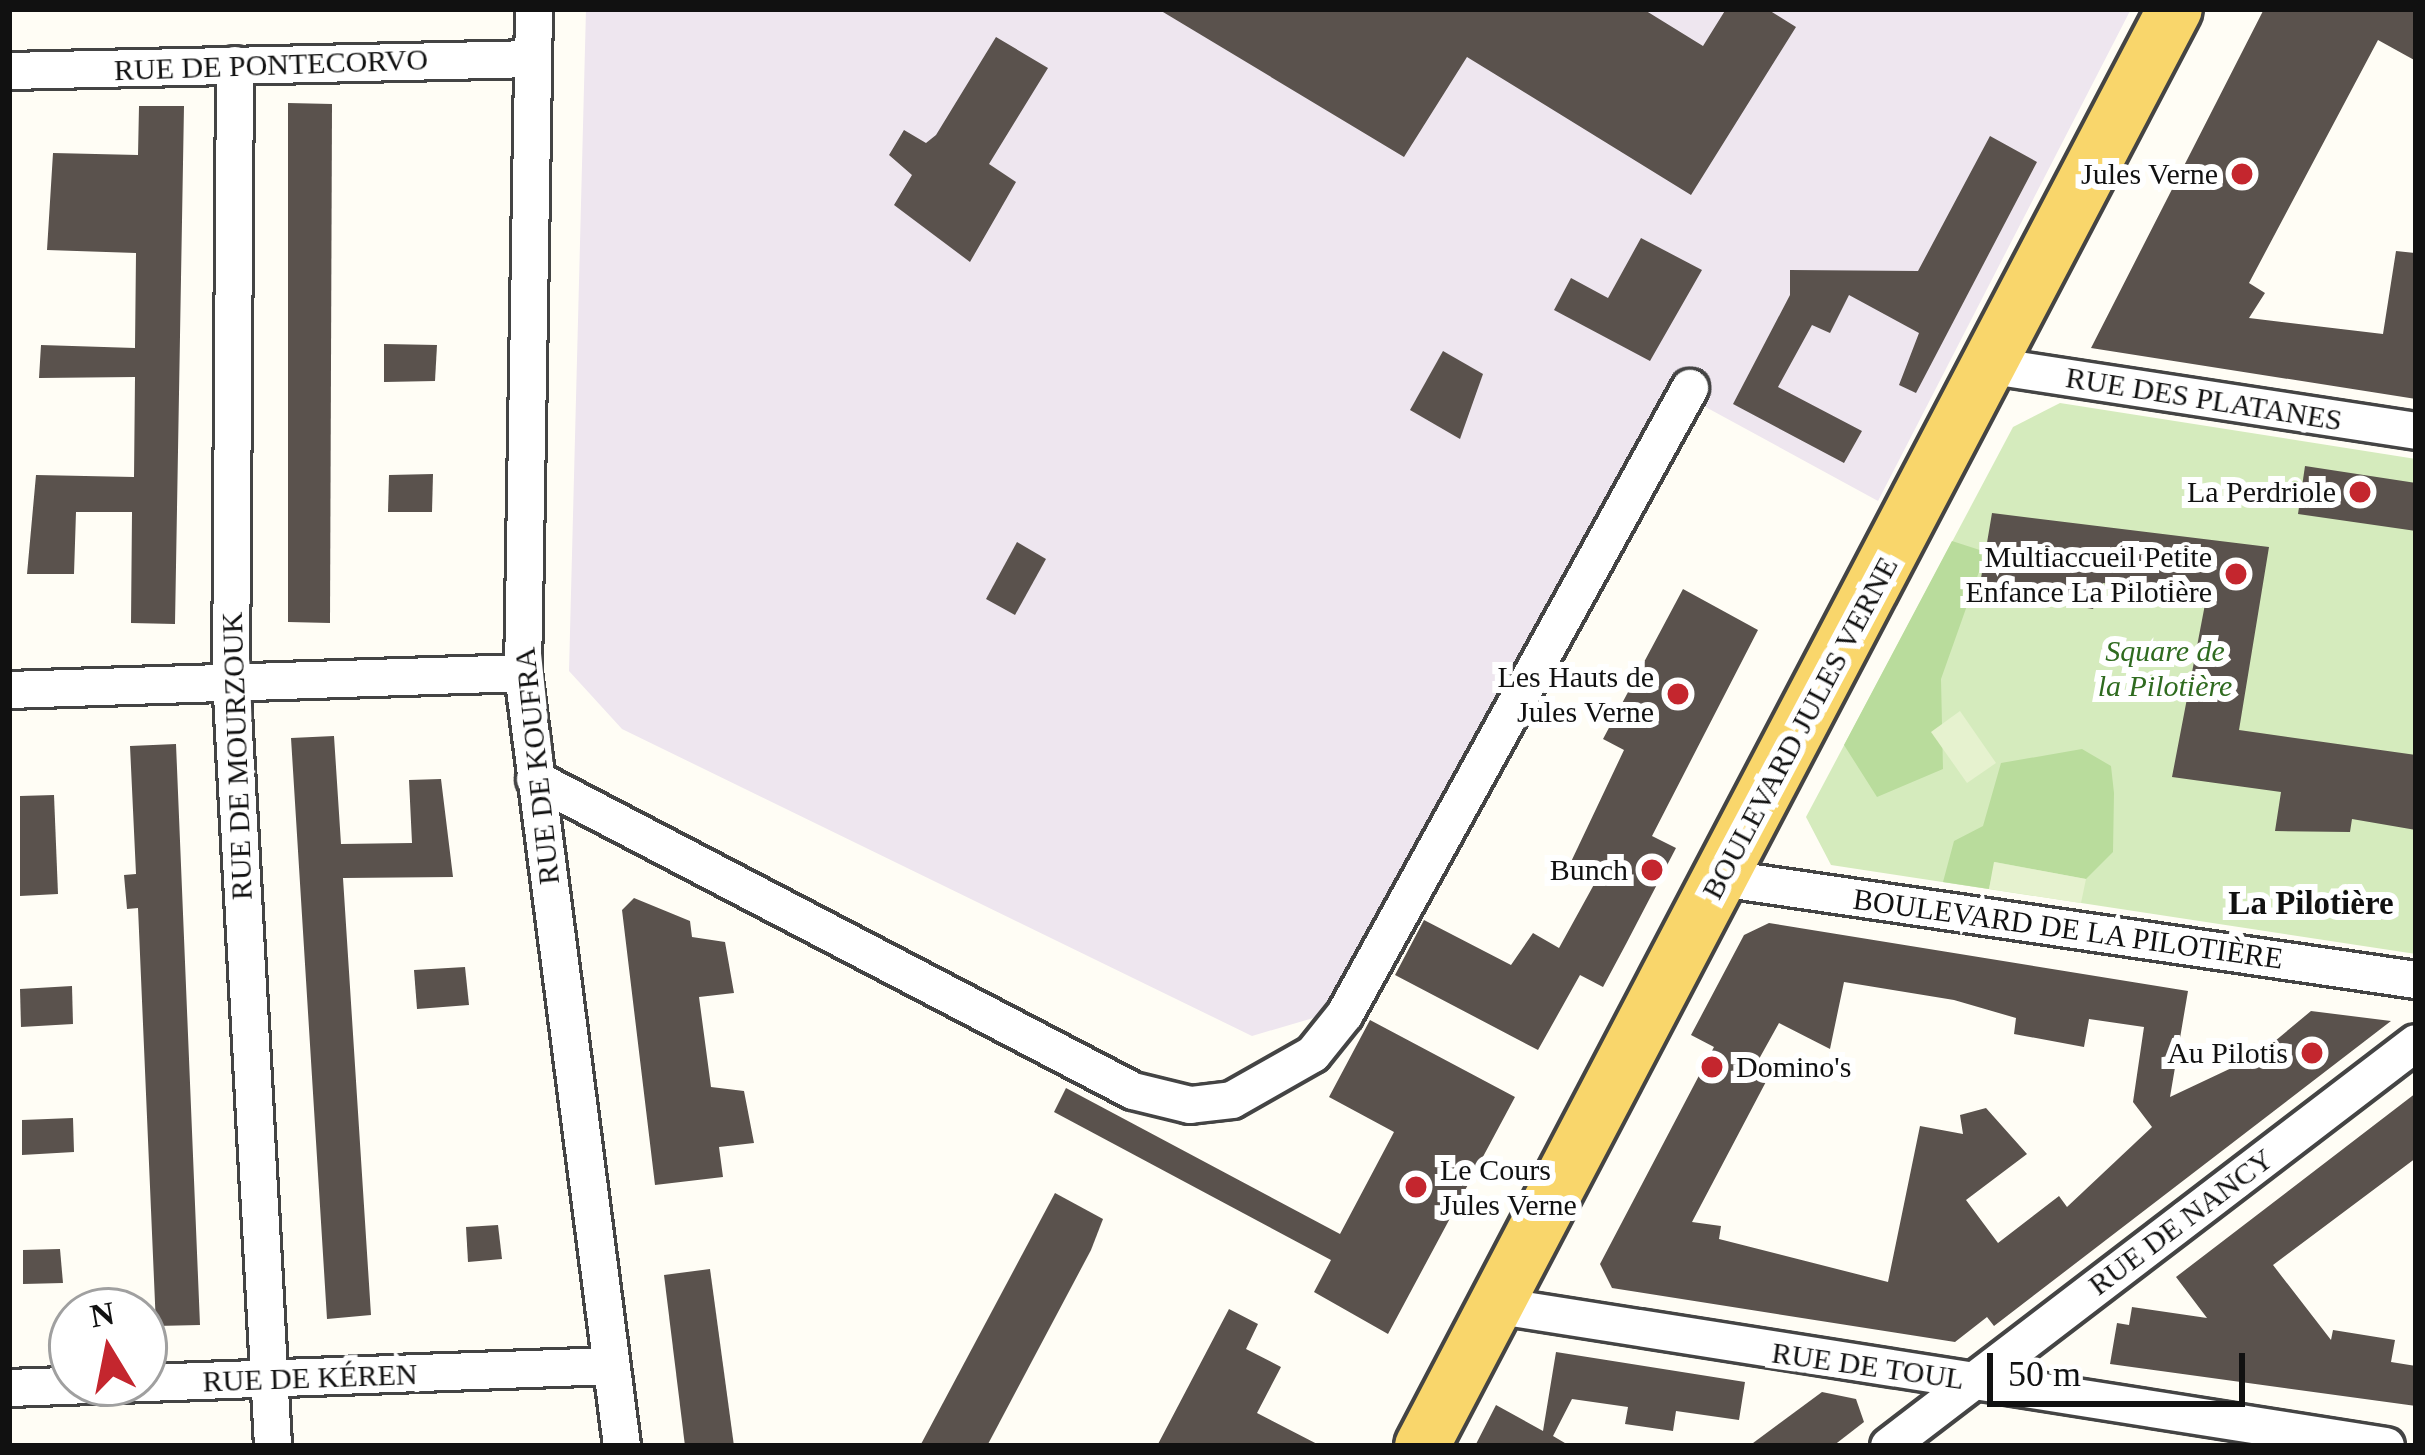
<!DOCTYPE html>
<meta charset="utf-8">
<style>
body{margin:0}
#map{position:relative;width:2425px;height:1455px;overflow:hidden;background:#fffdf5;font-family:"Times New Roman",serif}
div>[style]{position:absolute}
.industrial>*{inset:0;background:#eee6ef}
.green>*{inset:0;background:#d5ebbd}
.forest>*{inset:0;background:#b9dc9c}
.pitch>*{inset:0;background:#e6f2cf}
.building>*{inset:0;background:#5a524d}
.roads{filter:drop-shadow(3px 0 #444) drop-shadow(-3px 0 #444) drop-shadow(0 3px #444) drop-shadow(0 -3px #444)}
.street>*{height:36px;margin:-18px;padding:0 18px;transform-origin:18px;border-radius:18px;background:#fff}
.primary>*{height:54px;margin:-27px;padding:0 27px;transform-origin:27px;border-radius:27px;background:#f9d66b}
.dots>*{width:33px;height:33px;translate:-50% -50%;box-sizing:border-box;border:6px solid #fff;border-radius:50%}
span{translate:-50% -50%;white-space:nowrap;text-align:center;line-height:1.15;-webkit-text-stroke:12px #fff;paint-order:stroke}
.street-label{font-size:30px;color:#111}
.poi-label{font-size:30px;color:#111}
.right{translate:-100% -50%;text-align:right}
.left{translate:0 -50%;text-align:left}
.park-label{font-size:30px;color:#2f6b1f;font-style:italic}
.neighbourhood-label{font-size:33px;color:#111;font-weight:700}
.frame{position:absolute;inset:0;border:12px solid #111;pointer-events:none}
.north{position:absolute;left:48px;top:1287px;width:120px;height:120px;box-sizing:border-box;background:#fff;border:3px solid #a0a0a0;border-radius:50%;rotate:350deg;font-size:33px;font-weight:700;line-height:48px;text-align:center;color:#111}
.north::after{content:'';display:block;margin:auto;width:42px;height:54px;background:#c4262e;clip-path:polygon(50% 0,100% 100%,50% 72%,0 100%)}
.scale{position:absolute;left:1987px;top:1353px;width:258px;height:54px;box-sizing:border-box;border:6px solid #111;border-top:0;padding-left:15px;font-size:36px;line-height:42px;white-space:nowrap;color:#111;-webkit-text-stroke:9px #fff;paint-order:stroke}
</style>
<div id="map">
<div class="industrial">
<i style="clip-path:polygon(586px 9px,2131px 9px,1878px 501px,1667px 386px,1320px 1016px,1252px 1036px,622px 729px,569px 671px)"></i>
</div>
<div class="green">
<i style="clip-path:polygon(2060px 403px,2416px 459px,2416px 954px,1831px 865px,1806px 817px,2013px 427px)"></i>
</div>
<div class="forest">
<i style="clip-path:polygon(1952px 541px,1986px 552px,1941px 679px,1943px 769px,1877px 797px,1844px 745px)"></i>
<i style="clip-path:polygon(2082px 749px,2111px 766px,2114px 793px,2113px 852px,2086px 879px,1995px 862px,1989px 889px,1943px 882px,1954px 841px,1983px 826px,2001px 763px)"></i>
</div>
<div class="pitch">
<i style="clip-path:polygon(1960px 711px,1996px 763px,1967px 783px,1931px 732px)"></i>
<i style="clip-path:polygon(1994px 862px,2086px 879px,2081px 903px,1989px 889px)"></i>
</div>
<div class="building">
<i style="clip-path:polygon(1158px 9px,1643px 9px,1703px 46px,1726px 9px,1767px 9px,1796px 27px,1691px 195px,1467px 57px,1404px 157px)"></i>
<i style="clip-path:polygon(2264px 9px,2416px 9px,2416px 61px,2378px 40px,2249px 283px,2265px 293px,2249px 318px,2383px 334px,2396px 251px,2415px 253px,2416px 399px,2091px 348px)"></i>
<i style="clip-path:polygon(996px 37px,1048px 68px,989px 164px,1016px 182px,970px 262px,894px 205px,912px 175px,889px 155px,904px 130px,926px 143px,936px 135px)"></i>
<i style="clip-path:polygon(288px 103px,332px 104px,330px 623px,288px 622px)"></i>
<i style="clip-path:polygon(139px 106px,184px 106px,175px 624px,131px 623px,132px 512px,76px 512px,74px 574px,27px 574px,36px 475px,134px 477px,135px 377px,39px 378px,41px 345px,135px 348px,136px 253px,47px 250px,53px 153px,138px 155px)"></i>
<i style="clip-path:polygon(1990px 136px,2037px 162px,1916px 393px,1899px 385px,1919px 333px,1849px 295px,1830px 333px,1812px 325px,1778px 387px,1862px 431px,1844px 463px,1733px 404px,1790px 295px,1790px 270px,1918px 271px)"></i>
<i style="clip-path:polygon(1641px 238px,1702px 270px,1650px 361px,1554px 310px,1571px 278px,1608px 298px)"></i>
<i style="clip-path:polygon(384px 344px,437px 345px,435px 381px,384px 382px)"></i>
<i style="clip-path:polygon(1443px 351px,1483px 374px,1460px 439px,1410px 410px)"></i>
<i style="clip-path:polygon(2305px 466px,2416px 483px,2416px 531px,2298px 514px)"></i>
<i style="clip-path:polygon(433px 474px,432px 512px,388px 512px,389px 475px)"></i>
<i style="clip-path:polygon(1992px 513px,2269px 547px,2239px 730px,2416px 755px,2416px 830px,2352px 819px,2350px 832px,2275px 831px,2281px 792px,2172px 777px,2206px 599px,2103px 583px,2093px 609px,1979px 590px)"></i>
<i style="clip-path:polygon(1017px 542px,1046px 559px,1015px 615px,986px 599px)"></i>
<i style="clip-path:polygon(1683px 589px,1758px 630px,1652px 836px,1676px 848px,1626px 944px,1603px 987px,1580px 975px,1538px 1050px,1395px 975px,1424px 920px,1511px 965px,1533px 933px,1559px 948px,1597px 879px,1569px 866px,1624px 750px,1603px 739px)"></i>
<i style="clip-path:polygon(334px 736px,341px 844px,412px 843px,409px 780px,441px 779px,453px 877px,343px 878px,371px 1315px,327px 1319px,291px 738px)"></i>
<i style="clip-path:polygon(176px 744px,200px 1325px,156px 1326px,138px 908px,127px 909px,124px 875px,136px 874px,130px 746px)"></i>
<i style="clip-path:polygon(54px 795px,58px 894px,20px 896px,20px 796px)"></i>
<i style="clip-path:polygon(634px 898px,690px 921px,692px 937px,725px 942px,734px 993px,699px 997px,711px 1087px,744px 1091px,754px 1143px,719px 1147px,723px 1177px,655px 1185px,622px 910px)"></i>
<i style="clip-path:polygon(evenodd,1769px 923px,2188px 991px,2170px 1097px,2257px 1056px,2311px 1011px,2391px 1021px,1994px 1326px,1987px 1317px,1955px 1342px,1612px 1288px,1600px 1264px,1714px 1047px,1691px 1035px,1744px 935px,1769px 923px,1844px 982px,1954px 1000px,2016px 1018px,2014px 1034px,2084px 1047px,2089px 1019px,2144px 1027px,2133px 1102px,2152px 1127px,2067px 1207px,2059px 1196px,1998px 1243px,1966px 1200px,2027px 1154px,1986px 1108px,1960px 1115px,1963px 1134px,1920px 1126px,1888px 1282px,1719px 1239px,1721px 1226px,1692px 1222px,1769px 1076px,1754px 1068px,1779px 1023px,1830px 1049px,1844px 982px)"></i>
<i style="clip-path:polygon(465px 967px,469px 1005px,417px 1009px,414px 970px)"></i>
<i style="clip-path:polygon(72px 986px,73px 1024px,21px 1027px,20px 989px)"></i>
<i style="clip-path:polygon(1370px 1020px,1515px 1097px,1388px 1334px,1314px 1292px,1331px 1260px,1054px 1112px,1066px 1088px,1340px 1234px,1394px 1132px,1329px 1097px)"></i>
<i style="clip-path:polygon(2416px 1093px,2416px 1158px,2273px 1265px,2331px 1340px,2333px 1330px,2395px 1340px,2391px 1362px,2416px 1366px,2416px 1406px,2110px 1364px,2117px 1323px,2129px 1325px,2132px 1307px,2207px 1318px,2176px 1277px)"></i>
<i style="clip-path:polygon(73px 1118px,74px 1152px,22px 1155px,22px 1120px)"></i>
<i style="clip-path:polygon(1055px 1193px,1103px 1219px,1091px 1250px,987px 1446px,920px 1446px)"></i>
<i style="clip-path:polygon(498px 1225px,502px 1259px,468px 1262px,466px 1227px)"></i>
<i style="clip-path:polygon(60px 1249px,63px 1283px,23px 1284px,23px 1250px)"></i>
<i style="clip-path:polygon(710px 1269px,734px 1446px,685px 1446px,664px 1275px)"></i>
<i style="clip-path:polygon(1229px 1309px,1258px 1324px,1246px 1349px,1281px 1367px,1257px 1413px,1321px 1446px,1157px 1446px)"></i>
<i style="clip-path:polygon(1556px 1352px,1745px 1382px,1739px 1420px,1676px 1411px,1673px 1431px,1625px 1424px,1628px 1407px,1572px 1399px,1553px 1436px,1570px 1446px,1475px 1446px,1496px 1405px,1543px 1431px)"></i>
<i style="clip-path:polygon(1822px 1392px,1856px 1399px,1864px 1422px,1833px 1446px,1749px 1446px)"></i>
</div>
<div class="roads">
<div class="street">
<i style="left:534px;top:9px;width:664px;rotate:90.95deg"></i>
<i style="left:523px;top:673px;width:779px;rotate:82.7deg"></i>
<i style="left:235px;top:65px;width:612px;rotate:90.37deg"></i>
<i style="left:231px;top:677px;width:770px;rotate:86.87deg"></i>
<i style="left:9px;top:71px;width:524px;rotate:-1.31deg"></i>
<i style="left:1992px;top:366px;width:429px;rotate:8.7deg"></i>
<i style="left:9px;top:690px;width:514px;rotate:-1.89deg"></i>
<i style="left:535px;top:779px;width:674px;rotate:27.55deg"></i>
<i style="left:1133px;top:1091px;width:59px;rotate:13.8deg"></i>
<i style="left:1190px;top:1105px;width:42px;rotate:-6.8deg"></i>
<i style="left:1232px;top:1100px;width:93px;rotate:-29.6deg"></i>
<i style="left:1313px;top:1054px;width:51px;rotate:-51.3deg"></i>
<i style="left:1345px;top:1014px;width:715px;rotate:-61.14deg"></i>
<i style="left:1720px;top:878px;width:703px;rotate:8.34deg"></i>
<i style="left:1493px;top:1305px;width:904px;rotate:8.97deg"></i>
<i style="left:9px;top:1388px;width:602px;rotate:-2.09deg"></i>
<i style="left:1889px;top:1446px;width:663px;rotate:-37.41deg"></i>
</div>
<div class="primary">
<i style="left:1422px;top:1446px;width:1622px;rotate:-62.35deg"></i>
</div>
</div>
<div class="dots">
<i style="left:2242px;top:174px;background:#c4262e"></i>
<i style="left:2360px;top:492px;background:#c4262e"></i>
<i style="left:2236px;top:574px;background:#c4262e"></i>
<i style="left:1678px;top:694px;background:#c4262e"></i>
<i style="left:1652px;top:870px;background:#c4262e"></i>
<i style="left:2312px;top:1053px;background:#c4262e"></i>
<i style="left:1712px;top:1067px;background:#c4262e"></i>
<i style="left:1416px;top:1187px;background:#c4262e"></i>
</div>
<div class="street-label">
<span style="left:271px;top:65px;rotate:-2deg">RUE DE PONTECORVO</span>
<span style="left:2204px;top:399px;rotate:9deg">RUE DES PLATANES</span>
<span style="left:1800px;top:728px;rotate:-62deg">BOULEVARD JULES VERNE</span>
<span style="left:237px;top:756px;rotate:-92deg">RUE DE MOURZOUK</span>
<span style="left:537px;top:766px;rotate:-96deg">RUE DE KOUFRA</span>
<span style="left:2068px;top:929px;rotate:8deg">BOULEVARD DE LA PILOTIÈRE</span>
<span style="left:2181px;top:1222px;rotate:-37deg">RUE DE NANCY</span>
<span style="left:1868px;top:1366px;rotate:8deg">RUE DE TOUL</span>
<span style="left:310px;top:1378px;rotate:-2deg">RUE DE KÉREN</span>
</div>
<div class="poi-label">
<span class="right" style="left:2218px;top:174px">Jules Verne</span>
<span class="right" style="left:2336px;top:492px">La Perdriole</span>
<span class="right" style="left:2212px;top:574px">Multiaccueil Petite<br>Enfance La Pilotière</span>
<span class="right" style="left:1654px;top:694px">Les Hauts de<br>Jules Verne</span>
<span class="right" style="left:1628px;top:870px">Bunch</span>
<span class="right" style="left:2288px;top:1053px">Au Pilotis</span>
<span class="left" style="left:1736px;top:1067px">Domino's</span>
<span class="left" style="left:1440px;top:1187px">Le Cours<br>Jules Verne</span>
</div>
<div class="park-label">
<span style="left:2165px;top:668px">Square de<br>la Pilotière</span>
</div>
<div class="neighbourhood-label">
<span style="left:2311px;top:904px">La Pilotière</span>
</div>
<div class="frame"></div>
<div class="north">N</div>
<div class="scale">50 m</div>
</div>
